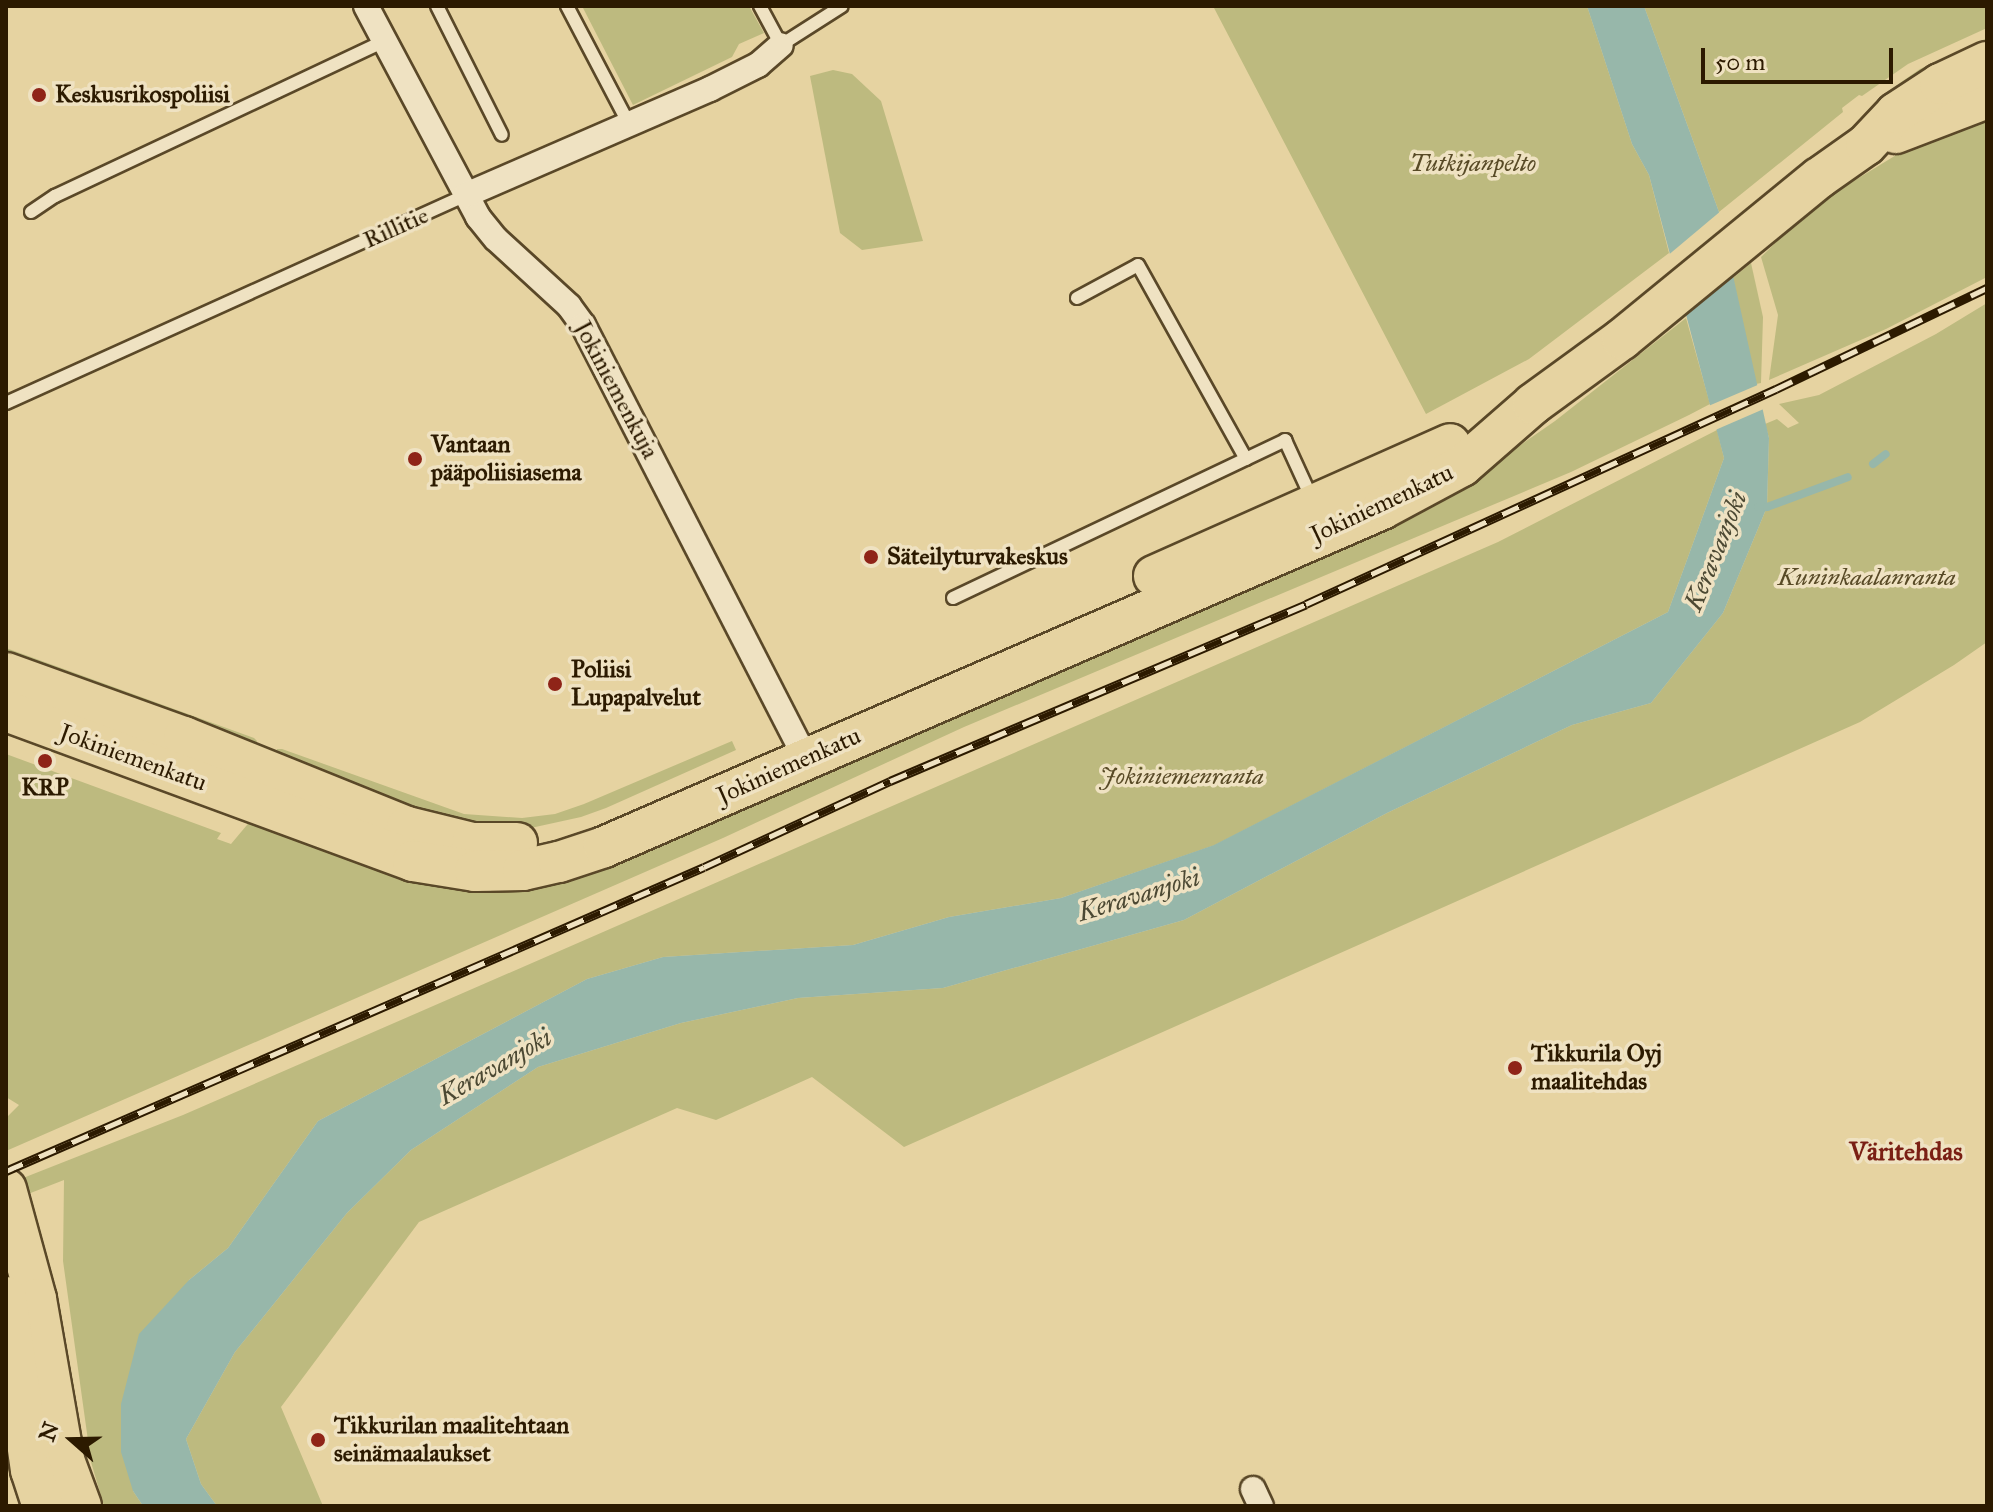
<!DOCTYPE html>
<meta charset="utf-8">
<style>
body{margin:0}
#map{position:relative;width:1993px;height:1512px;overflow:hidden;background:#e6d3a1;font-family:"IM FELL Great Primer",serif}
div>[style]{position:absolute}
.green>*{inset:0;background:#bdba7f}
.water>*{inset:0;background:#97b7aa}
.pier>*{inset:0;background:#e6d3a1}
.stream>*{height:8px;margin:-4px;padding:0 4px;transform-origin:4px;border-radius:4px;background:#97b7aa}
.roads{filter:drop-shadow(2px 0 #5a4828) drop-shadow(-2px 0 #5a4828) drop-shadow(0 2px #5a4828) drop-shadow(0 -2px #5a4828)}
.lane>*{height:12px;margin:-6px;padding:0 6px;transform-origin:6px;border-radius:6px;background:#efe2c2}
.street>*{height:24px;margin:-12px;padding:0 12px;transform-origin:12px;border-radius:12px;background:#efe2c2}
.primary>*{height:40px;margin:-20px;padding:0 20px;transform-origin:20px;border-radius:20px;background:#e6d3a1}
.rail>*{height:9px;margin-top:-4.5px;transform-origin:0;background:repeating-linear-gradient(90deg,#efe2c2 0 18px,#2c1a00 0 36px);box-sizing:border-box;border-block:2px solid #2c1a00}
.dots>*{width:22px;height:22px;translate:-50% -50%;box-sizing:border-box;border:4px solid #efe2c2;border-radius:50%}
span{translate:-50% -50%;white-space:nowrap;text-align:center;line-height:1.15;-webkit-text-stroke:7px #efe2c2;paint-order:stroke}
.poi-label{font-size:24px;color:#2c1a00;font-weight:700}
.left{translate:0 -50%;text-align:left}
.park-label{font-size:24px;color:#584a26;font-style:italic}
.street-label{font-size:24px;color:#2c1a00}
.water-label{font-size:26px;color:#4c4933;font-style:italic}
.neighbourhood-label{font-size:26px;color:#7a1f14;font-weight:700}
.frame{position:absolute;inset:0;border:8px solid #2c1a00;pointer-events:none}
.north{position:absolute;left:32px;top:1400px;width:80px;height:80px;-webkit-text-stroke:6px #efe2c2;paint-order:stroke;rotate:290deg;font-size:22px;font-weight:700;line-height:32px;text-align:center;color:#2c1a00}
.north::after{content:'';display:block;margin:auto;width:28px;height:36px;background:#2c1a00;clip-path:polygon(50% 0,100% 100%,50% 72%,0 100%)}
.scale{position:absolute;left:1701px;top:48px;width:192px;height:36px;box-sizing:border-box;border:4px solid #2c1a00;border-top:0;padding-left:10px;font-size:24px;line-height:28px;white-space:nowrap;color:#2c1a00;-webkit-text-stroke:6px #efe2c2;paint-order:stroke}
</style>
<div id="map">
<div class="green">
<i style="clip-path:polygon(582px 6px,749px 6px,764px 33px,739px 44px,732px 57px,633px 105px)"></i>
<i style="clip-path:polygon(1213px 6px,1587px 6px,1632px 144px,1649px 175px,1669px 253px,1529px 359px,1426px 414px)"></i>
<i style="clip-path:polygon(1644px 6px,1987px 6px,1987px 28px,1908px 64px,1862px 96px,1859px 95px,1842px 108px,1843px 112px,1719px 212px)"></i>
<i style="clip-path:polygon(1987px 38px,1987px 51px,1891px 98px,1887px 92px,1920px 69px)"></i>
<i style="clip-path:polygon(833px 70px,852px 74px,881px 101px,923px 241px,862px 250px,840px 233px,810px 76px)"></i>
<i style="clip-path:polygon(1987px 114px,1987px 277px,1886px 329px,1769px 380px,1778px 315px,1761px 257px,1813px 206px,1906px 149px)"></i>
<i style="clip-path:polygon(1751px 263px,1763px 317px,1761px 383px,1756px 384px,1733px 278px)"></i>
<i style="clip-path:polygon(1987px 303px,1987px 642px,1954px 665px,1860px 722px,904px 1147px,812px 1077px,716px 1120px,677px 1108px,419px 1222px,281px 1407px,323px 1506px,217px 1506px,201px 1484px,186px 1439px,235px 1352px,347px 1213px,411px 1150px,538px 1067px,681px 1023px,798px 998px,943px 988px,1184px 920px,1387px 813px,1572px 725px,1651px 703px,1723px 613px,1767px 507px,1769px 438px,1765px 424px,1777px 419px,1788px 428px,1799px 423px,1779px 404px,1819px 395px,1936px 334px)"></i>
<i style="clip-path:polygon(1686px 318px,1710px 404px,1689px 415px,1571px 472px,964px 727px,723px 838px,6px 1151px,6px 1118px,19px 1105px,6px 1097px,6px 754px,221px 833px,217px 839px,231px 844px,252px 819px,514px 886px,1499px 460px,1555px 421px)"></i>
<i style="clip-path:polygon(1717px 430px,1724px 458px,1668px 612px,1215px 845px,1061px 898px,949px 917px,853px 945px,663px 957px,587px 979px,318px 1121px,228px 1248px,189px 1280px,133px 1491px,143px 1506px,104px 1506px,91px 1462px,63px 1261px,64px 1180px,28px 1194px,18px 1180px,183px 1115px,1498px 542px)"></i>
<i style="clip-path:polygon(6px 648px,254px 738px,257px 741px,254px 750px,6px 658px)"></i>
<i style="clip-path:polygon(732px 741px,736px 750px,606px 808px,581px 817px,517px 831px,456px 824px,274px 759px,277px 749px,282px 749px,464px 814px,522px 818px,555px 814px,584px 804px)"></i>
</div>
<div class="water">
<i style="clip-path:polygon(1587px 6px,1644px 6px,1719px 212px,1769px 438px,1767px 507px,1723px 613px,1651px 703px,1572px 725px,1387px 813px,1184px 920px,943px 988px,798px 998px,681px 1023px,538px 1067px,411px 1150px,347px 1213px,235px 1352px,186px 1439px,201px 1484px,217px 1506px,143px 1506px,133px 1491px,121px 1452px,121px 1404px,139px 1334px,189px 1280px,228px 1248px,318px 1121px,587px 979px,663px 957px,853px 945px,949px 917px,1061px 898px,1214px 845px,1668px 612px,1724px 458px,1649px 175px,1632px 144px)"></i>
</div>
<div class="pier">
<i style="clip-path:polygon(1722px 210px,1736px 274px,1682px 318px,1666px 257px)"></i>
<i style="clip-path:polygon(1760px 384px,1766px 408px,1713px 431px,1706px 407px)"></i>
</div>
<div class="stream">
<i style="left:1873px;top:464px;width:16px;rotate:-38deg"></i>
<i style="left:1758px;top:507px;width:9px"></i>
<i style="left:1767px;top:507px;width:86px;rotate:-20.3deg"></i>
</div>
<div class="roads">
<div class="lane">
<i style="left:437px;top:6px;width:144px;rotate:63.3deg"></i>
<i style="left:567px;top:6px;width:136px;rotate:62.3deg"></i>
<i style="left:760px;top:6px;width:44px;rotate:61.7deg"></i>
<i style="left:781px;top:45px;width:72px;rotate:-32.6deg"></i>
<i style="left:31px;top:212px;width:29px;rotate:-34deg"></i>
<i style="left:55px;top:196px;width:364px;rotate:-25.2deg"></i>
<i style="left:1077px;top:298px;width:69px;rotate:-28.4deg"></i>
<i style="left:1138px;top:265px;width:222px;rotate:60.9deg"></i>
<i style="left:6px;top:403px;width:505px;rotate:-24.33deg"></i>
<i style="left:953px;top:598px;width:368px;rotate:-25.4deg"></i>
<i style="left:1285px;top:440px;width:65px;rotate:65.4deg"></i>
</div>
<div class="street">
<i style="left:366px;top:6px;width:239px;rotate:62deg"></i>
<i style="left:478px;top:217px;width:28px;rotate:51deg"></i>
<i style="left:496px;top:239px;width:99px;rotate:42.5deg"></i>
<i style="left:569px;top:306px;width:24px;rotate:54deg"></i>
<i style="left:583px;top:325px;width:487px;rotate:62.8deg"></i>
<i style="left:466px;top:195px;width:266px;rotate:-23.5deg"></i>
<i style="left:710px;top:89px;width:54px;rotate:-26.6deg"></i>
<i style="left:758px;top:65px;width:30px;rotate:-41deg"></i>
<i style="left:1253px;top:1489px;width:19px;rotate:65deg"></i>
</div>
<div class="primary">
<i style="left:1896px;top:133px;width:97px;rotate:-21deg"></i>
<i style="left:1154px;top:576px;width:324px;rotate:-24deg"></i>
<i style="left:6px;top:673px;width:189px;rotate:19.8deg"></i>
<i style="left:184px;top:737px;width:240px;rotate:22deg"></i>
<i style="left:407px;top:827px;width:67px;rotate:13.8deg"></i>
<i style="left:472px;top:843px;width:45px"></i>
<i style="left:6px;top:711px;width:434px;rotate:20.2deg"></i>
<i style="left:413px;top:861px;width:63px;rotate:9.2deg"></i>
<i style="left:475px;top:871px;width:48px;rotate:-1.2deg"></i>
<i style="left:523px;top:870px;width:37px;rotate:-13deg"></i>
<i style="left:559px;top:862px;width:47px;rotate:-18.4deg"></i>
<i style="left:604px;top:847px;width:848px;rotate:-23.48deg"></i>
<i style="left:1382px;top:509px;width:91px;rotate:-28.3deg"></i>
<i style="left:1462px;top:466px;width:94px;rotate:-41.1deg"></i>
<i style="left:1533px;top:404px;width:110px;rotate:-36.1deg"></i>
<i style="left:1622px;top:339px;width:254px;rotate:-39.3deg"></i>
<i style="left:1819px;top:178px;width:57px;rotate:-35.1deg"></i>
<i style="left:1866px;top:145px;width:44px;rotate:-46.8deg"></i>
<i style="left:1896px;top:113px;width:53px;rotate:-33.4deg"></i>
<i style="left:1940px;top:84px;width:52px;rotate:-25.1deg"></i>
<i style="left:6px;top:1189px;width:114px;rotate:74.7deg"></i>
<i style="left:36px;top:1299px;width:163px;rotate:80.1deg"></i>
<i style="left:64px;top:1460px;width:49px;rotate:69.7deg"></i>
<i style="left:6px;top:1297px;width:175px;rotate:81.8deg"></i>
<i style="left:31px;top:1470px;width:38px;rotate:72deg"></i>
</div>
</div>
<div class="rail">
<i style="left:6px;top:1171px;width:761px;rotate:-23.53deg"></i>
<i style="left:704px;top:867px;width:205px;rotate:-24.8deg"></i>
<i style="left:890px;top:781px;width:452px;rotate:-23deg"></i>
<i style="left:1306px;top:604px;width:517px;rotate:-24.58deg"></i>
<i style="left:1776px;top:389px;width:234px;rotate:-25.6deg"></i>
</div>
<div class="dots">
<i style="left:39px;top:95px;background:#8f2418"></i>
<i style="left:415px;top:459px;background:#8f2418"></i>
<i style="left:871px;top:557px;background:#8f2418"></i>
<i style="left:555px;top:684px;background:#8f2418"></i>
<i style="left:45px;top:761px;background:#8f2418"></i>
<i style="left:1515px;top:1068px;background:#8f2418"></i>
<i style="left:318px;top:1440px;background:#8f2418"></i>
</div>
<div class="poi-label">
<span class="left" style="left:55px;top:95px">Keskusrikospoliisi</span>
<span class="left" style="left:431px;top:459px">Vantaan<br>pääpoliisiasema</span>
<span class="left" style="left:887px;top:557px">Säteilyturvakeskus</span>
<span class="left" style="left:571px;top:684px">Poliisi<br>Lupapalvelut</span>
<span style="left:45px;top:788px">KRP</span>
<span class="left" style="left:1531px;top:1068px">Tikkurila Oyj<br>maalitehdas</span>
<span class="left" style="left:334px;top:1440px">Tikkurilan maalitehtaan<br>seinämaalaukset</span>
</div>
<div class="park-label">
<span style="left:1473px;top:164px">Tutkijanpelto</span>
<span style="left:1867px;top:578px">Kuninkaalanranta</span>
<span style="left:1182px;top:777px">Jokiniemenranta</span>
</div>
<div class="street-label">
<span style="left:396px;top:228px;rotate:-24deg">Rillitie</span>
<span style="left:616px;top:390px;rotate:62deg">Jokiniemenkuja</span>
<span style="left:1382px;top:504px;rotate:-25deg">Jokiniemenkatu</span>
<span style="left:133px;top:758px;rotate:20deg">Jokiniemenkatu</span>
<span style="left:789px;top:766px;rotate:-24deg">Jokiniemenkatu</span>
</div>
<div class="water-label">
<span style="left:1716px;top:551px;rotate:-68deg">Keravanjoki</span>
<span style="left:1139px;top:895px;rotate:-17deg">Keravanjoki</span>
<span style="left:495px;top:1067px;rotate:-30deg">Keravanjoki</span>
</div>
<div class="neighbourhood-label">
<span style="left:1906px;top:1152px">Väritehdas</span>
</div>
<div class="frame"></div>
<div class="north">N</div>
<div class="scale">50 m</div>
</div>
